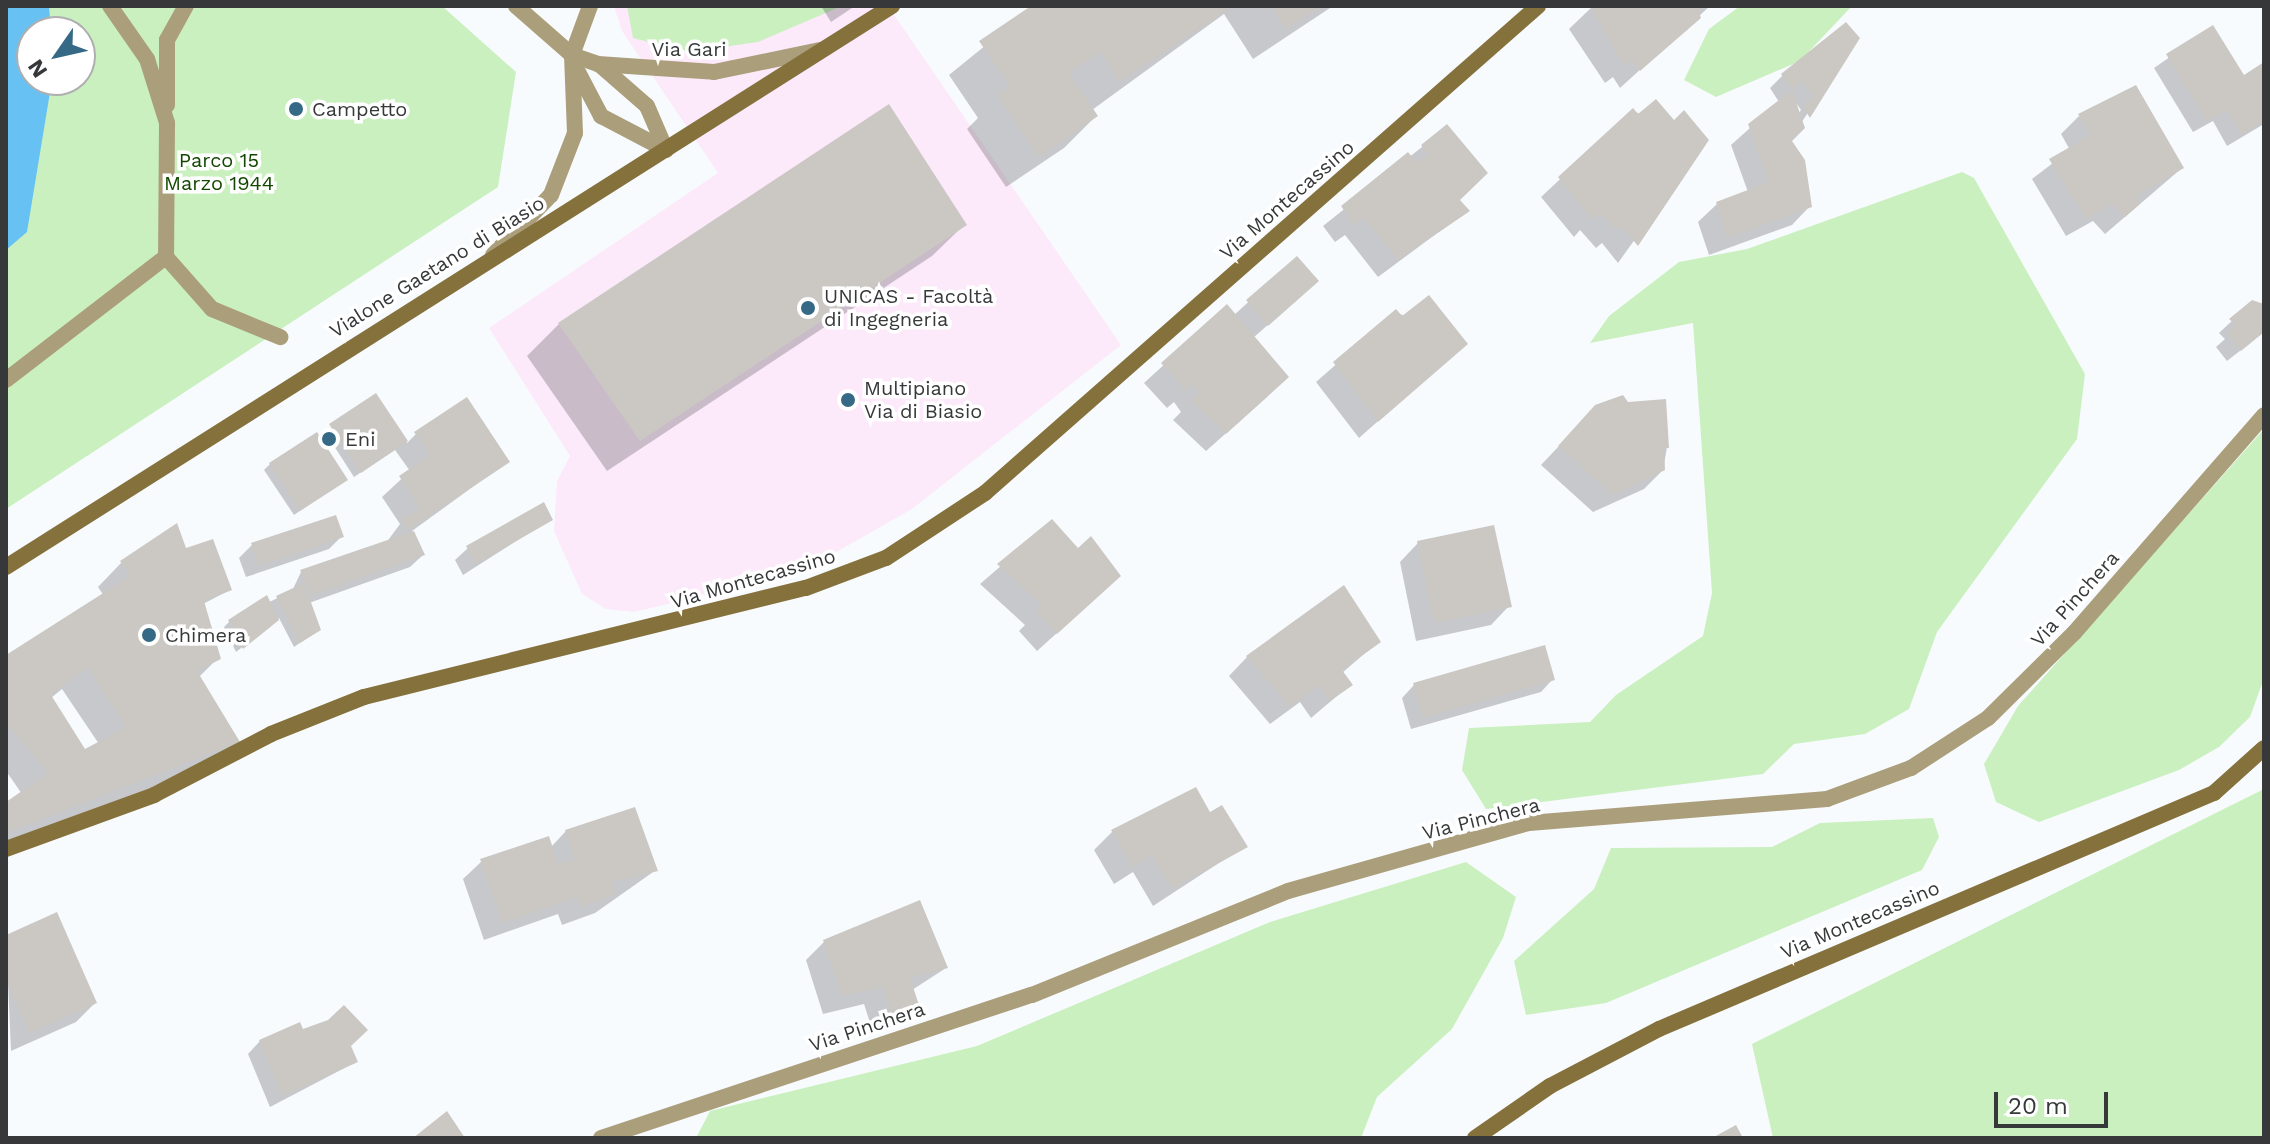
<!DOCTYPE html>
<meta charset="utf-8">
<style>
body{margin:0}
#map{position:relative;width:2270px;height:1144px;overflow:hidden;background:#f8fbfe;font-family:"Work Sans",sans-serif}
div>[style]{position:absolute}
.education>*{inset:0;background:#fceafb}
.green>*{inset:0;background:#caf0c0}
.water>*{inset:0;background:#67c1f2}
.shadow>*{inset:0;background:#0003}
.building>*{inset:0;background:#cbc8c4}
.street>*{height:16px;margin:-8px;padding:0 8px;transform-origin:8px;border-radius:8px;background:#ab9e7b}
.secondary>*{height:16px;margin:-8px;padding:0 8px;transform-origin:8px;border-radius:8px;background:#85713c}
.dots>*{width:22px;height:22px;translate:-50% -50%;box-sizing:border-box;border:4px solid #fff;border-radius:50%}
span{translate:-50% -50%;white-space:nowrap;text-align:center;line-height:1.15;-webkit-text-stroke:7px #fff;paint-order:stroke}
.street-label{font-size:20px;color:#363839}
.poi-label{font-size:20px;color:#363839}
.left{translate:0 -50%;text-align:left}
.park-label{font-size:20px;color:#134800}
.frame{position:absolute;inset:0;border:8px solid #363839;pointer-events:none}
.north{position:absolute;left:16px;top:16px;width:80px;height:80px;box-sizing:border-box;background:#fff;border:2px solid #afafb0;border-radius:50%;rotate:236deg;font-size:22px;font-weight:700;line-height:32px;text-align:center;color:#363839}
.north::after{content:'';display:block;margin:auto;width:28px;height:36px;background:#366986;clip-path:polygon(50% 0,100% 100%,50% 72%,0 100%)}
.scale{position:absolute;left:1994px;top:1092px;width:114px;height:36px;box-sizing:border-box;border:4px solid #363839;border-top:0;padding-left:10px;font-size:24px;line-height:28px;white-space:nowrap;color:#363839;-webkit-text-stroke:6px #fff;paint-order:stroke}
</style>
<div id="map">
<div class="education">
<i style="clip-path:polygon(614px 6px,888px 6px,1121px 345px,912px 509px,803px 571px,634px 612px,606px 609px,582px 594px,554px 531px,557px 481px,570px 456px,489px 328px,718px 173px,622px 31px)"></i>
</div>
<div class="green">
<i style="clip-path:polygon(evenodd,6px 6px,442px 6px,516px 72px,498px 187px,6px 509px,6px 6px,32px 32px,80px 32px,80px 80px,32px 80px,32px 32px)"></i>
<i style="clip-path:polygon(627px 6px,842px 6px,758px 42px,688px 52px,633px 38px)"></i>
<i style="clip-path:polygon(1740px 6px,1852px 6px,1800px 61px,1716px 97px,1684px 80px,1709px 29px)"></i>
<i style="clip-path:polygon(1962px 172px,1974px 178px,2085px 374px,2077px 439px,1937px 632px,1909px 709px,1865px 734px,1794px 744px,1763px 774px,1486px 809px,1462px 770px,1469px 728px,1590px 722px,1616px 695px,1703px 636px,1712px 593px,1693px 323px,1590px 343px,1609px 316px,1679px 262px,1747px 249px)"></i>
<i style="clip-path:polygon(2264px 429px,2264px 678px,2250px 717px,2219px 747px,2179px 770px,2039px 822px,1996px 802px,1984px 764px,2018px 706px)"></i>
<i style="clip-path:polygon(2264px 789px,2264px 1138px,1773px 1138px,1752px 1044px)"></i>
<i style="clip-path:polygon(1933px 818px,1939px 837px,1922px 870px,1606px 1003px,1526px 1015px,1514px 961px,1594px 889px,1611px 848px,1772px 847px,1820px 823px)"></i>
<i style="clip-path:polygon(1466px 862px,1516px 897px,1503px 938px,1452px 1029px,1377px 1097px,1361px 1138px,696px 1138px,710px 1111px,977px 1046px,1270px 922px)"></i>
</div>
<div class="water">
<i style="clip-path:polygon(6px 6px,49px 6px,51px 32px,32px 32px,32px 80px,52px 80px,27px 232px,6px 250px)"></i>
</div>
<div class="shadow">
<i style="clip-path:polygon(821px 6px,855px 6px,831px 22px)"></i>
<i style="clip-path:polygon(1034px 6px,1333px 6px,1253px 59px,1224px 14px,1092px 110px,1096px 116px,1064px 148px,1006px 187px,967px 129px,978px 118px,949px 75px)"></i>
<i style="clip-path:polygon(1593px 6px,1710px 6px,1620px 88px,1613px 77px,1605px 83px,1569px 29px)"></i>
<i style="clip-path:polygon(2212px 28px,2243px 78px,2264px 66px,2264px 124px,2227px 146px,2213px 121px,2193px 132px,2154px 68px)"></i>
<i style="clip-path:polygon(evenodd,1858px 38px,1789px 141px,1810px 206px,1792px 225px,1709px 255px,1698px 222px,1717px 204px,1748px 192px,1731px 145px,1779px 102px,1770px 88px,1783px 75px,1858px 38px,1794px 100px,1801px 110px,1798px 114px,1794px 100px)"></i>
<i style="clip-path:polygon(1633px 111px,1706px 140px,1618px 263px,1602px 243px,1596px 248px,1580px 230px,1574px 237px,1541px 197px)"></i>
<i style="clip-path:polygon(2079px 116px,2182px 168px,2105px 234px,2093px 221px,2066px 236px,2032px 179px,2070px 150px,2061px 134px)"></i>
<i style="clip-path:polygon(1447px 127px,1458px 200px,1467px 211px,1378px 277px,1345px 235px,1335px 242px,1323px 226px)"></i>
<i style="clip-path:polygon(964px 225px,932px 256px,607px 471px,527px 356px,559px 324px)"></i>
<i style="clip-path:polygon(1296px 259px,1304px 293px,1253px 338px,1268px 396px,1206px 451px,1173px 420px,1181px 412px,1174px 402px,1167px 408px,1144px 383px,1227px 307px,1234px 315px)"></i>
<i style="clip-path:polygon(2252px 302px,2264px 306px,2264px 332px,2227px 361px,2216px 347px,2225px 339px,2219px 333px)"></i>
<i style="clip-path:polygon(1396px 312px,1465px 344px,1359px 438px,1316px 382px)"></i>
<i style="clip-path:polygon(376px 396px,407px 443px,416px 434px,507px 462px,412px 531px,423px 555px,410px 567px,309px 603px,319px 630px,294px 647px,279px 618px,236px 652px,224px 627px,230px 621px,292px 591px,301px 572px,386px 543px,400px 524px,382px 497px,410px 471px,395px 450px,354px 477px,325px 432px)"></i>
<i style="clip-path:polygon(1577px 427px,1667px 447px,1663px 470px,1644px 489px,1593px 512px,1541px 465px)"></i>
<i style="clip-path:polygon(270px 464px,345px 480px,294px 515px,264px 470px)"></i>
<i style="clip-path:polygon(551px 519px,463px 575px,455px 560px,468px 548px)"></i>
<i style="clip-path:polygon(1052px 522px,1099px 595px,1037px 651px,1019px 631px,1025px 625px,980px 584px)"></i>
<i style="clip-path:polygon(341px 537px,329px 549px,246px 577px,239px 558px,252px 545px)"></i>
<i style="clip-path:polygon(1418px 543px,1509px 606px,1491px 625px,1416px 641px,1400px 562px)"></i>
<i style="clip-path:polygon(evenodd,184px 552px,230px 590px,201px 605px,218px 658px,199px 677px,237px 742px,214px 765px,6px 844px,6px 805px,22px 794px,6px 771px,6px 661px,104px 596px,98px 587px,121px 563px,184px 552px,62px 689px,99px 744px,85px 752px,51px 698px,62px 689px)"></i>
<i style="clip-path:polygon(1378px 642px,1342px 673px,1350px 685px,1311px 718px,1300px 702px,1270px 724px,1229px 676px,1247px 657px)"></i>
<i style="clip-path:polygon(1553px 679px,1541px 692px,1411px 729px,1402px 698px,1414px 685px)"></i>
<i style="clip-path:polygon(1209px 815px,1245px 846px,1153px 906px,1133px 872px,1114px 884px,1094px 850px,1113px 831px)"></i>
<i style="clip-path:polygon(566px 831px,656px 870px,595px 913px,562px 925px,558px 914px,484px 940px,463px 879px,482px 861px,551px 847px)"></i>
<i style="clip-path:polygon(6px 937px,95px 1003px,76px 1022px,11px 1051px)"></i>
<i style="clip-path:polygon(824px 942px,946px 968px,912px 990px,917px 1004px,898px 1023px,873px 1032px,864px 1004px,823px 1014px,806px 960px)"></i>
<i style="clip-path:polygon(302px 1032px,349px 1046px,356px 1062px,270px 1107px,248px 1054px,260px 1041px)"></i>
</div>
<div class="building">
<i style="clip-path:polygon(1031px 6px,1234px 6px,1119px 82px,1100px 52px,1069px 73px,1098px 116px,1039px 157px,997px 95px,1010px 87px,979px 41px)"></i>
<i style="clip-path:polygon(1271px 6px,1321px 6px,1286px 29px)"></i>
<i style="clip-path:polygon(1590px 6px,1697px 6px,1701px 18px,1640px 71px,1632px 60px,1624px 66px)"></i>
<i style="clip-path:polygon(1846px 22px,1860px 38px,1810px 118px,1803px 107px,1813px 96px,1802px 81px,1792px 90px,1781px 74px)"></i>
<i style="clip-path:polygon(2213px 25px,2244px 75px,2264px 62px,2264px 120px,2241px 135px,2226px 110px,2206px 121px,2166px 54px)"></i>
<i style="clip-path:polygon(2136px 85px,2184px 168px,2136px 196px,2140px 204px,2125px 217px,2112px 204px,2086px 219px,2049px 159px,2091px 135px,2078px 114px)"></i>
<i style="clip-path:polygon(1792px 90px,1805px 128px,1792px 141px,1805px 160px,1812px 207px,1727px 238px,1716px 202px,1769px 182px,1748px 124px)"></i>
<i style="clip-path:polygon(1656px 99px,1674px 120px,1684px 110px,1709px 140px,1638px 246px,1621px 226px,1616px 230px,1600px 214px,1593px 220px,1558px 177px,1633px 108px,1638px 114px)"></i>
<i style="clip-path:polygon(889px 104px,967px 225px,640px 441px,558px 323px)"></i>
<i style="clip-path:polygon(1447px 124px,1488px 173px,1460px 200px,1470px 211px,1398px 260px,1364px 218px,1354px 225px,1341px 206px,1408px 152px,1417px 163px,1428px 154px,1421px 145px)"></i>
<i style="clip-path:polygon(1297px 256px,1319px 281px,1268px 326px,1246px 300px)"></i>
<i style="clip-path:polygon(1429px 295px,1468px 344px,1378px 422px,1333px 362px,1396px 309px,1402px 316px)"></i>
<i style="clip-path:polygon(2252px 300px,2264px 304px,2264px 332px,2241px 351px,2227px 333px,2236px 325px,2229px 319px)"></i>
<i style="clip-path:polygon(1227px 304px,1289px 377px,1226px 434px,1190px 400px,1199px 392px,1193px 385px,1186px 391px,1161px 363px)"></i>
<i style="clip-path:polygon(376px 393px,408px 441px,361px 473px,329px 424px)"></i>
<i style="clip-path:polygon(1623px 395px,1628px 402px,1666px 399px,1669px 448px,1664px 448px,1665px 470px,1613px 495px,1558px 446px,1595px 405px)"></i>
<i style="clip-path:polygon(467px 397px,510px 462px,408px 530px,401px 520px,420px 508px,399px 476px,430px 455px,414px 432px)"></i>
<i style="clip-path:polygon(317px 432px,348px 480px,300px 511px,269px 463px)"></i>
<i style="clip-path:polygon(544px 502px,553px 520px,476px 564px,466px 546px)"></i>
<i style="clip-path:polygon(336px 515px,344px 537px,258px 566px,251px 543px)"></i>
<i style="clip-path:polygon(1052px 519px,1078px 548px,1091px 536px,1121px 576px,1057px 634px,1036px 611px,1042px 605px,997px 564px)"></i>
<i style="clip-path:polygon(evenodd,177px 523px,186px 548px,213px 539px,232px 590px,204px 601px,221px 659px,197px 671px,240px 742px,6px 833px,6px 802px,48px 773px,6px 723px,6px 655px,130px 576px,120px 561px,177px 523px,87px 667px,126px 727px,85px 749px,51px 695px,87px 667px)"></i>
<i style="clip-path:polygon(1494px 525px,1512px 607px,1434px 623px,1417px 541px)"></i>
<i style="clip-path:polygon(414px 531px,425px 555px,311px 595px,300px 570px)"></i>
<i style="clip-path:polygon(304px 583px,321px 630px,300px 643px,276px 596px)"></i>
<i style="clip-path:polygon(1344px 585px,1381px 642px,1342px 670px,1353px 685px,1330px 701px,1319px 685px,1290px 707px,1246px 656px)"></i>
<i style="clip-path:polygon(267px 595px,279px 620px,243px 649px,228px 620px)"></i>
<i style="clip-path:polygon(1545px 645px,1555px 680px,1423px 718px,1413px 683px)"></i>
<i style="clip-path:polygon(1196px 787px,1210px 812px,1222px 805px,1248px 847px,1172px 889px,1152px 855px,1133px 867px,1111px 830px)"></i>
<i style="clip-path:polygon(635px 807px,658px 871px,612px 882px,616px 895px,581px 907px,577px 897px,502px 923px,480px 859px,549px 836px,558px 864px,575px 859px,565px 830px)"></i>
<i style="clip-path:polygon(920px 900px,948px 968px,910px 978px,919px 1005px,892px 1015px,882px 987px,842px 996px,823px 940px)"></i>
<i style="clip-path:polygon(57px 912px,97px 1003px,30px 1033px,6px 980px,6px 935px)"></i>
<i style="clip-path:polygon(344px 1005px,368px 1030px,351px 1046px,358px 1062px,282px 1096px,259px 1040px,300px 1022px,303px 1029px,328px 1020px)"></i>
<i style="clip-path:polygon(447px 1111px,465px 1138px,413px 1138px)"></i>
<i style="clip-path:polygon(1736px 1125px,1743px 1138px,1712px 1138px)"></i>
</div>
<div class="street">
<i style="left:110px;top:6px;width:65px;rotate:55.1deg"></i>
<i style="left:147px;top:59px;width:67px;rotate:72.6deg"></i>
<i style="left:167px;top:123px;width:134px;rotate:90.4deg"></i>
<i style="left:516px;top:6px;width:74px;rotate:41.2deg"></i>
<i style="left:572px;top:55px;width:28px;rotate:19deg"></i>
<i style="left:598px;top:64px;width:116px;rotate:3.9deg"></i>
<i style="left:714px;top:72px;width:108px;rotate:-11.7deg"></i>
<i style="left:600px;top:65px;width:62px;rotate:41.1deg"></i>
<i style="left:647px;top:106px;width:48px;rotate:66.6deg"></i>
<i style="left:578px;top:72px;width:50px;rotate:62.4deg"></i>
<i style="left:601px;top:116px;width:73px;rotate:27.6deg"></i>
<i style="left:167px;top:105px;width:65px;rotate:-90deg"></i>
<i style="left:167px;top:40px;width:39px;rotate:-61deg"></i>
<i style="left:493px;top:255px;width:83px;rotate:-46deg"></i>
<i style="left:551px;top:195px;width:66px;rotate:-68.8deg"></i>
<i style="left:575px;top:133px;width:78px;rotate:-92.2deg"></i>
<i style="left:572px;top:55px;width:52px;rotate:-69.8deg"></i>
<i style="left:6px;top:380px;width:202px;rotate:-37.6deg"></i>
<i style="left:166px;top:257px;width:69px;rotate:48.5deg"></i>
<i style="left:212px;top:309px;width:74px;rotate:22.4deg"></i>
<i style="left:601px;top:1138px;width:454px;rotate:-18.4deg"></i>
<i style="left:1032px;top:995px;width:276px;rotate:-22.1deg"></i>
<i style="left:1288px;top:891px;width:250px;rotate:-15.8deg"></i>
<i style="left:1529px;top:823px;width:299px;rotate:-4.6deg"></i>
<i style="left:1827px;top:799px;width:90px;rotate:-20.3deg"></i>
<i style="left:1911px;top:768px;width:92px;rotate:-33deg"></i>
<i style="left:1988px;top:718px;width:121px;rotate:-44.7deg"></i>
<i style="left:2074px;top:633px;width:289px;rotate:-48.9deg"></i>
</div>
<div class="secondary">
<i style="left:6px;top:567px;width:1049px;rotate:-32.34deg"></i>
<i style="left:6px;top:849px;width:158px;rotate:-20deg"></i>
<i style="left:154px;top:795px;width:132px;rotate:-27.5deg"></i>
<i style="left:271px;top:734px;width:100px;rotate:-21.7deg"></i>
<i style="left:364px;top:697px;width:455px;rotate:-13.9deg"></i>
<i style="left:806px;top:588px;width:85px;rotate:-20.6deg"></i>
<i style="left:886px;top:558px;width:118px;rotate:-33.3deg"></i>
<i style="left:985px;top:493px;width:737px;rotate:-41.37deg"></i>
<i style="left:1475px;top:1138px;width:91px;rotate:-34.7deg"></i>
<i style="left:1550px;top:1086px;width:123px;rotate:-27.6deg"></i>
<i style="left:1659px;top:1029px;width:603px;rotate:-23.04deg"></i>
<i style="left:2214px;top:793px;width:67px;rotate:-42deg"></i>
</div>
<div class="dots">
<i style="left:296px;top:109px;background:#366986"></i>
<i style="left:808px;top:308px;background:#366986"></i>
<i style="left:848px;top:400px;background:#366986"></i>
<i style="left:329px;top:439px;background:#366986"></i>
<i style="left:149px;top:635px;background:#366986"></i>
</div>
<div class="street-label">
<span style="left:689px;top:49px">Via Gari</span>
<span style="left:1287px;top:200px;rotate:-41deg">Via Montecassino</span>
<span style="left:437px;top:267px;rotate:-32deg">Vialone Gaetano di Biasio</span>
<span style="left:753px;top:579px;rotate:-16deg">Via Montecassino</span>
<span style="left:2075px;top:599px;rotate:-48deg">Via Pinchera</span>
<span style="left:1481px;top:819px;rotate:-14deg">Via Pinchera</span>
<span style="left:1860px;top:920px;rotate:-23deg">Via Montecassino</span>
<span style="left:867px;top:1027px;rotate:-18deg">Via Pinchera</span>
</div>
<div class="poi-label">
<span class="left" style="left:312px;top:109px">Campetto</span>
<span class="left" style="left:824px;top:308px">UNICAS - Facoltà<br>di Ingegneria</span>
<span class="left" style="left:864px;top:400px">Multipiano<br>Via di Biasio</span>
<span class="left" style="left:345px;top:439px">Eni</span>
<span class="left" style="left:165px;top:635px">Chimera</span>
</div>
<div class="park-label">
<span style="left:219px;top:172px">Parco 15<br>Marzo 1944</span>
</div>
<div class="frame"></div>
<div class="north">N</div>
<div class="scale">20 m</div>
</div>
